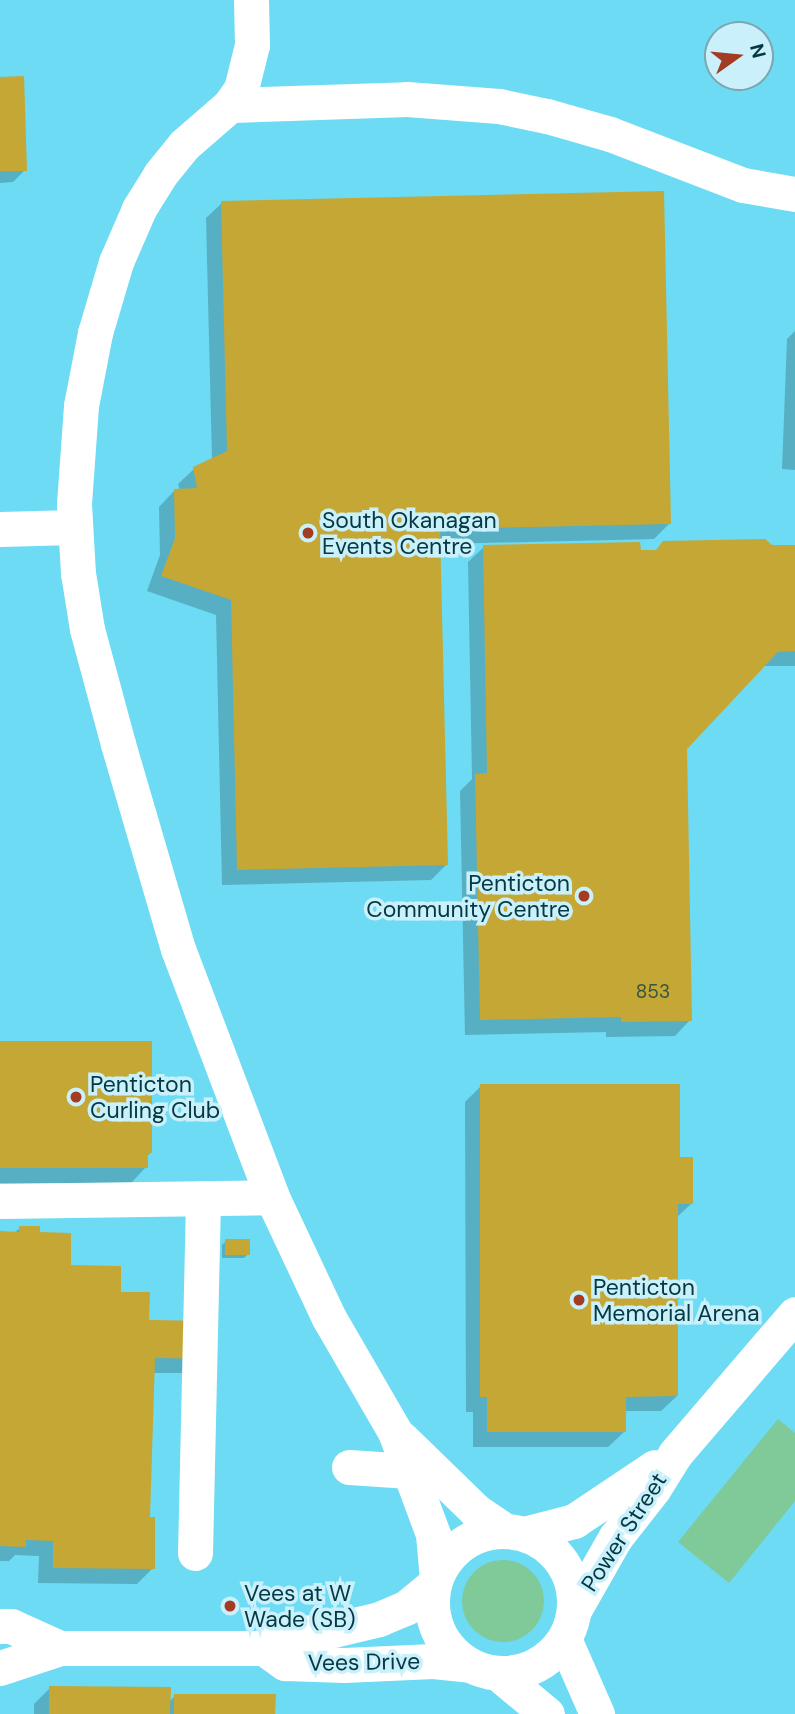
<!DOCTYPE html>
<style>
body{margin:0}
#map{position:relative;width:795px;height:1714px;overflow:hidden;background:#6cdbf3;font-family:"DM Sans",sans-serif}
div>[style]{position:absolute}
.green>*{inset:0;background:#80c999}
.round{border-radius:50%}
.shadow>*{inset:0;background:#0003}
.building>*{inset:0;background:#c4a735}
.minor>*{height:35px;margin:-17.5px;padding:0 17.5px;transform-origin:17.5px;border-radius:17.5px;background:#fff}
.minor>.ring{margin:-17.5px;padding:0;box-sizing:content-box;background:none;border:35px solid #fff;border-radius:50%}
.dots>*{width:19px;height:19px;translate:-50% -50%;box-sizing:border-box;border:4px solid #caf1fb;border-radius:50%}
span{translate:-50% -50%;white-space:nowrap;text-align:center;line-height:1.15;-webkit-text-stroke:7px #caf1fb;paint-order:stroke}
.number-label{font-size:19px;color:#34543f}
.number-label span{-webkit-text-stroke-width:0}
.poi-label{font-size:23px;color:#043842}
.left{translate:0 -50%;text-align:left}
.right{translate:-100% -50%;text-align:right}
.street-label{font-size:23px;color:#043842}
.north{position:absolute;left:704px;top:21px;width:70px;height:70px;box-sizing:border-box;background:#caf1fb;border:2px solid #7ba7b1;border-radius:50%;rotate:75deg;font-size:19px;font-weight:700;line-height:28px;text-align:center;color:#043842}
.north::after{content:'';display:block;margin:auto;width:24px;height:32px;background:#a43b23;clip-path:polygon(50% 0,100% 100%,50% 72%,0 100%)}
</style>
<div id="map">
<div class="green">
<i style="clip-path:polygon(778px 1419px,795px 1433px,795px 1501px,729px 1583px,678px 1542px)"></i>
<i class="round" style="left:462px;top:1560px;width:82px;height:82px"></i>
</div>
<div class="shadow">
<i style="clip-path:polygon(0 79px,25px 170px,13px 182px,0 183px)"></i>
<i style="clip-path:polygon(222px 203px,670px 523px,654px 539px,439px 544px,447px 864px,431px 880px,222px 885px,216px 615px,147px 591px,160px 555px,159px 507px,174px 491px,180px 491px,178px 484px,194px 469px,212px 460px,206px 218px)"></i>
<i style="clip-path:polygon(795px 331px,795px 470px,782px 469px,787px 339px)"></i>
<i style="clip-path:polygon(484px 547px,639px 552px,795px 548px,795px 666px,761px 666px,685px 748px,690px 1020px,675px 1036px,606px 1037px,606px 1032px,465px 1035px,460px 791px,472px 779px,468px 562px)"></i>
<i style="clip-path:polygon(0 1042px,151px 1152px,146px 1157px,146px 1167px,131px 1183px,0 1183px)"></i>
<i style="clip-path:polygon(481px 1086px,678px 1159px,692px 1203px,676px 1218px,677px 1396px,661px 1411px,624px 1411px,624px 1432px,608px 1447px,473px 1447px,473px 1412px,466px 1412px,465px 1102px)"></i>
<i style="clip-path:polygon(20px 1228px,39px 1234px,69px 1267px,119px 1293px,200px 1373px,152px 1373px,149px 1518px,153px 1568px,137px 1584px,38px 1583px,39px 1556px,15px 1555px,9px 1561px,0 1561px,0 1233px,14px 1233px)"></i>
<i style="clip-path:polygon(226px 1241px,248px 1254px,244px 1258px,222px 1258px,222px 1245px)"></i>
<i style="clip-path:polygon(50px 1688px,169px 1702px,175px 1696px,274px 1714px,34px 1714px,34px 1704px)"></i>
</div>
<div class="building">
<i style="clip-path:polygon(24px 76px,27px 171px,0 171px,0 77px)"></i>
<i style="clip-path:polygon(664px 191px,671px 524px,440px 529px,448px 865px,237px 870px,231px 600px,161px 576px,175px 538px,174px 489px,197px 488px,193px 467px,227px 451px,221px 201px)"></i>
<i style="clip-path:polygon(765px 539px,772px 545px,795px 545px,795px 651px,778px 652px,687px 749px,692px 1021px,621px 1022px,621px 1017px,480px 1020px,475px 774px,487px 773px,483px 545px,640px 542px,641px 550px,656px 550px,663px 541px)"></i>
<i style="clip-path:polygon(0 1041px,152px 1041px,152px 1153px,148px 1153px,148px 1168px,0 1168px)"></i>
<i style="clip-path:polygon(480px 1084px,680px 1084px,680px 1157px,693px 1157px,693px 1204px,678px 1204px,678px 1396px,626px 1397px,626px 1432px,487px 1432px,487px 1397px,480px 1397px)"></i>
<i style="clip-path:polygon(19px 1226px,40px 1226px,40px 1232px,71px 1233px,71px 1265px,121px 1266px,121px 1292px,150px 1292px,149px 1320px,217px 1321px,217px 1359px,155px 1358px,150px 1517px,155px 1517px,155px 1569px,53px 1568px,53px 1541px,26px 1540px,26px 1547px,0 1546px,0 1231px,19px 1232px)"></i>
<i style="clip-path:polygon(225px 1239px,250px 1239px,250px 1255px,225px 1255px)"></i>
<i style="clip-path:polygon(49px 1686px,171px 1687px,170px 1714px,49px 1714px)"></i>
<i style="clip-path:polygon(174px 1694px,276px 1694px,275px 1714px,174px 1714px)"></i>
</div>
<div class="minor">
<i style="left:251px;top:0;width:45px;rotate:88.7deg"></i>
<i style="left:252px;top:45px;width:45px;rotate:104deg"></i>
<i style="left:241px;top:89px;width:19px;rotate:125deg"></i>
<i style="left:230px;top:105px;width:61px;rotate:139deg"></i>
<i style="left:184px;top:145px;width:38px;rotate:129deg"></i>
<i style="left:160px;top:175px;width:40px;rotate:122deg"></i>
<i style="left:139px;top:209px;width:58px;rotate:113.5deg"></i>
<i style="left:116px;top:262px;width:74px;rotate:106.5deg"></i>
<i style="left:95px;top:333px;width:74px;rotate:100.9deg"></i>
<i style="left:81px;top:406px;width:98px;rotate:94.1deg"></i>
<i style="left:74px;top:504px;width:69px;rotate:86.7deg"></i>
<i style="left:78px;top:573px;width:57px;rotate:80.9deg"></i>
<i style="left:87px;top:629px;width:119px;rotate:74.9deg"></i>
<i style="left:118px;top:744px;width:214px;rotate:73.7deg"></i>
<i style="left:178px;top:949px;width:265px;rotate:69.2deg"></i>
<i style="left:272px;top:1197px;width:134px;rotate:64.8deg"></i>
<i style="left:329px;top:1318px;width:132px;rotate:59.9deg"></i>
<i style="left:395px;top:1432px;width:109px;rotate:69.6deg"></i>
<i style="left:433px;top:1534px;width:36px;rotate:85deg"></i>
<i style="left:230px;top:105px;width:177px;rotate:-1.9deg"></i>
<i style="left:407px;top:99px;width:92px;rotate:4.4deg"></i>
<i style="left:499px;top:106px;width:49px;rotate:11.8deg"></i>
<i style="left:547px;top:116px;width:66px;rotate:15.9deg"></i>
<i style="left:610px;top:134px;width:142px;rotate:21deg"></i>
<i style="left:743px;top:185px;width:53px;rotate:9.8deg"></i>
<i style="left:0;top:529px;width:74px;rotate:-1.5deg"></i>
<i style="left:0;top:1201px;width:272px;rotate:-0.8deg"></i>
<i style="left:402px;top:1439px;width:103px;rotate:44.2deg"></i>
<i style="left:476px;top:1511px;width:36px;rotate:34deg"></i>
<i style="left:349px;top:1467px;width:60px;rotate:3.8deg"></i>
<i class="ring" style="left:432px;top:1531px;width:107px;height:107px"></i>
<i style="left:528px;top:1533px;width:48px;rotate:-14.6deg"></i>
<i style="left:574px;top:1521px;width:97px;rotate:-33.7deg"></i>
<i style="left:195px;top:1553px;width:355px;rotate:-88.7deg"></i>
<i style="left:574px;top:1610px;width:83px;rotate:-60.3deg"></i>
<i style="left:615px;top:1538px;width:63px;rotate:-52deg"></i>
<i style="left:654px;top:1488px;width:40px;rotate:-58deg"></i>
<i style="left:675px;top:1454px;width:184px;rotate:-49.4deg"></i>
<i style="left:0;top:1626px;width:11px"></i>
<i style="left:11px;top:1626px;width:54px;rotate:24.2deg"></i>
<i style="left:565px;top:1641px;width:80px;rotate:66.3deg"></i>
<i style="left:264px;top:1648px;width:24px;rotate:-38deg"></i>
<i style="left:283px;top:1633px;width:42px;rotate:-1.4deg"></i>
<i style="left:325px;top:1632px;width:56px;rotate:-13.5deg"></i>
<i style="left:379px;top:1619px;width:30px;rotate:-23deg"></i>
<i style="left:407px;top:1607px;width:33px;rotate:-40deg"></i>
<i style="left:0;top:1668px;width:63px;rotate:-18.4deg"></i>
<i style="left:60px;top:1648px;width:204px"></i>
<i style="left:264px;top:1648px;width:26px;rotate:36deg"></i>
<i style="left:285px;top:1663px;width:59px;rotate:1.9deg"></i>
<i style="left:344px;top:1665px;width:89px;rotate:-2.6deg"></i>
<i style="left:433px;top:1661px;width:37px;rotate:6deg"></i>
<i style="left:500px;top:1675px;width:61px;rotate:39.7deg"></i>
</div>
<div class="dots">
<i style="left:308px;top:533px;background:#a43b23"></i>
<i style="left:584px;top:896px;background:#a43b23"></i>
<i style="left:76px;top:1097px;background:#a43b23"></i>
<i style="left:579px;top:1300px;background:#a43b23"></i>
<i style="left:230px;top:1606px;background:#a43b23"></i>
</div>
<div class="number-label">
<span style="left:653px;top:992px">853</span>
</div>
<div class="poi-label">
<span class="left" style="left:322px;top:533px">South Okanagan<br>Events Centre</span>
<span class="right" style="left:570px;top:896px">Penticton<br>Community Centre</span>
<span class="left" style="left:90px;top:1097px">Penticton<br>Curling Club</span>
<span class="left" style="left:593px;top:1300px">Penticton<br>Memorial Arena</span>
<span class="left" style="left:244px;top:1606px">Vees at W<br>Wade (SB)</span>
</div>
<div class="street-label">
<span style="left:624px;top:1532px;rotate:-57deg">Power Street</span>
<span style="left:364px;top:1662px;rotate:-1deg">Vees Drive</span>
</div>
<div class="north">N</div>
</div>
